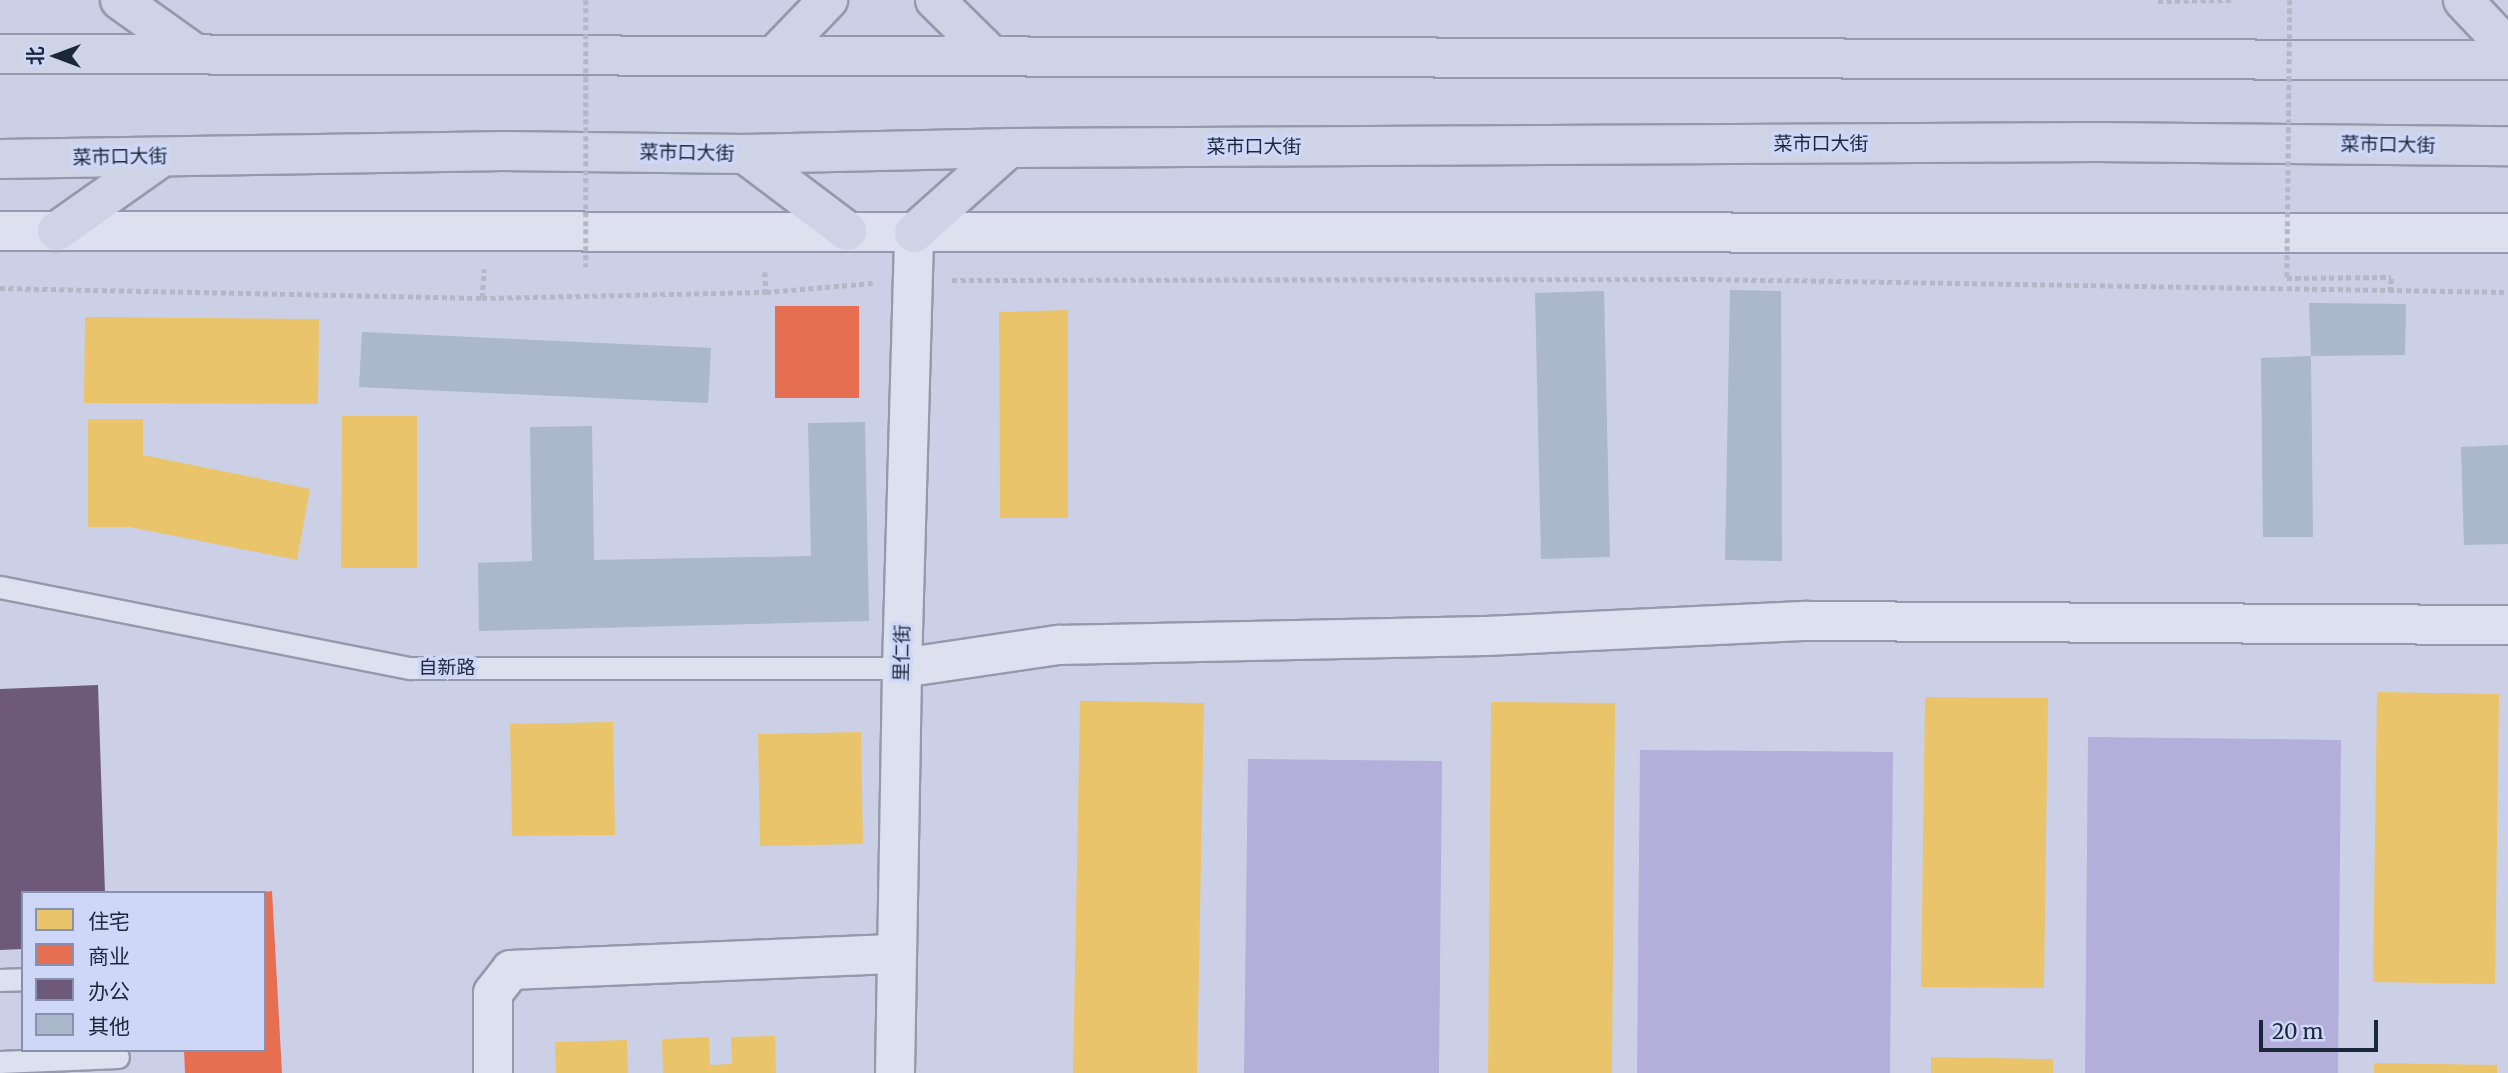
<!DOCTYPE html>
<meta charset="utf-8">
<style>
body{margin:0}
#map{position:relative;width:2508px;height:1073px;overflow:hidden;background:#cbd0e6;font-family:Merriweather,"Noto Sans SC",serif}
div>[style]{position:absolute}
.green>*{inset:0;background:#b3aeda}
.homes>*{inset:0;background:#e9c46a}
.shops>*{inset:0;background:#e76f51}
.offices>*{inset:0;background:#6d597a}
.building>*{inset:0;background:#abb7ca}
.path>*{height:4.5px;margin-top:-2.25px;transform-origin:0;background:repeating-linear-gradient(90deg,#b4b8c6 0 5px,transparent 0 8.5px)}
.roads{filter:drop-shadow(2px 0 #949aab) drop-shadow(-2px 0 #949aab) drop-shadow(0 2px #949aab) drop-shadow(0 -2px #949aab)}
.service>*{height:21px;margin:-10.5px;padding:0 10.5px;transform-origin:10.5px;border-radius:10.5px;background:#dde0ee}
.minor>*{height:38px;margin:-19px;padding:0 19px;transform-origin:19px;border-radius:19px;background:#dde0ee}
.tertiary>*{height:38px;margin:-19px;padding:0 19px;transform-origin:19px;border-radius:19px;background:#dde0ee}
.primary>*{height:38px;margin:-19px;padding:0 19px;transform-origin:19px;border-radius:19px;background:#ced3e6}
.path-bridge>*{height:4.5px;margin-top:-2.25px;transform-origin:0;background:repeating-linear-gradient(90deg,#b4b8c6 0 5px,transparent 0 8.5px)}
span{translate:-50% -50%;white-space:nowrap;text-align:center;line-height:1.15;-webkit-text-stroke:7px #cfd7f9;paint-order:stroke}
.street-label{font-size:19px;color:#1b283a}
.legend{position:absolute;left:21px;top:891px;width:245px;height:161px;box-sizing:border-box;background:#cfd7f9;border:2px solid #8791ad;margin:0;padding:9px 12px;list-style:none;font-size:21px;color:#1b283a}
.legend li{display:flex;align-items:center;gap:14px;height:35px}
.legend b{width:35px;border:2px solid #8791ad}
.north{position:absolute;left:21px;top:21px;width:70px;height:70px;-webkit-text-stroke:5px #cfd7f9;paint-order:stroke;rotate:270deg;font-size:19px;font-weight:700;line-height:28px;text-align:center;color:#1b283a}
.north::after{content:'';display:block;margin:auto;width:24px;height:32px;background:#1b283a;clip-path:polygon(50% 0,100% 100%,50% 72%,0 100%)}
.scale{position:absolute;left:2259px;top:1020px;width:119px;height:32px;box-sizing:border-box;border:4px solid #1b283a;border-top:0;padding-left:9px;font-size:21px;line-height:24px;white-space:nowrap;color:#1b283a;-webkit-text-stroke:5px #cfd7f9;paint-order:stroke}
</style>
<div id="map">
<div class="green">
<i style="clip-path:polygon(2088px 737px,2341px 740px,2338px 1073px,2085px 1073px)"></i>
<i style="clip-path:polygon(1640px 750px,1893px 752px,1890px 1073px,1637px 1073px)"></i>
<i style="clip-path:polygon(1248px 759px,1442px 761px,1439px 1073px,1244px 1073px)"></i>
</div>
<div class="homes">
<i style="clip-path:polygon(1068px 310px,1068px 518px,1000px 518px,999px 312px)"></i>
<i style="clip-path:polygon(85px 317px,319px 319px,318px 404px,84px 403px)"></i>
<i style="clip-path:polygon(342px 416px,417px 416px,417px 568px,341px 568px)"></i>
<i style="clip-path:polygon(88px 419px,143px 419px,143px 455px,310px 489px,297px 560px,129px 527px,88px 527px)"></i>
<i style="clip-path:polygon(2377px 692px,2499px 694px,2495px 984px,2373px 982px)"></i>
<i style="clip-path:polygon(1925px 697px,2048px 698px,2044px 988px,1921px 987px)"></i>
<i style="clip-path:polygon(1080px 701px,1204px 703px,1197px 1073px,1073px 1073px)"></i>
<i style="clip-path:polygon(1491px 702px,1615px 703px,1612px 1073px,1488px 1073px)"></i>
<i style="clip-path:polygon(613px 722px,615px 835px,512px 836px,510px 724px)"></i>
<i style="clip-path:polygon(861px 732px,863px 844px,760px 846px,758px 734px)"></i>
<i style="clip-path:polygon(775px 1036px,776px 1073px,663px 1073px,662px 1039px,709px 1037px,710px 1065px,732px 1064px,731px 1037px)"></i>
<i style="clip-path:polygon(627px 1040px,628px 1073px,556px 1073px,555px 1042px)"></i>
<i style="clip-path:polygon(1931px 1057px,2053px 1059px,2053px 1073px,1931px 1073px)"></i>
<i style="clip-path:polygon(2374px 1063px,2497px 1065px,2497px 1073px,2374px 1073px)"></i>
</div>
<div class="shops">
<i style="clip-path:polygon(775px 306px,859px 306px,859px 398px,775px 398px)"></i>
<i style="clip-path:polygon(272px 891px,282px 1073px,185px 1073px,184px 1050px,264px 1050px,264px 892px)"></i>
</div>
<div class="offices">
<i style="clip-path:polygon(98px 685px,105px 893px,23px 893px,23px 949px,0 950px,0 689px)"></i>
</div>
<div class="building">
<i style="clip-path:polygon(1730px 290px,1781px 291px,1782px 561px,1725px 560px)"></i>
<i style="clip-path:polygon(1604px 291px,1610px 557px,1541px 559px,1535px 293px)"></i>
<i style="clip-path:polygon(2309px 303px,2406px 304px,2405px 355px,2311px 356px)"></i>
<i style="clip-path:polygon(362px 332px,711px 348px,708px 403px,359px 387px)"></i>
<i style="clip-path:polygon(2311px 356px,2313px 537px,2263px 537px,2261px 358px)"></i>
<i style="clip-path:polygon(865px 422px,869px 621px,479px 631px,478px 563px,532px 561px,530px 427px,592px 426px,594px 560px,811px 556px,808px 423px)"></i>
<i style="clip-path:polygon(2508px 445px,2508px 544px,2464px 545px,2461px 447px)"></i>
</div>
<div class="path">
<i style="left:2158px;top:1px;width:75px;rotate:-0.8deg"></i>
<i style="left:765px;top:272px;width:20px;rotate:87deg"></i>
<i style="left:952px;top:280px;width:757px;rotate:-0.08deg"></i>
<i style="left:1709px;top:279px;width:799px;rotate:0.93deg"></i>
<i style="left:0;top:288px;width:482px;rotate:1.2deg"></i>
<i style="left:482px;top:298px;width:284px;rotate:-1.2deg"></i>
<i style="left:766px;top:292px;width:107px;rotate:-4.8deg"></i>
<i style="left:2390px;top:292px;width:15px;rotate:-86deg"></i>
<i style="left:482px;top:298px;width:29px;rotate:-86deg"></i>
</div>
<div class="roads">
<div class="service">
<i style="left:0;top:587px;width:418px;rotate:11.2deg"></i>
<i style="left:410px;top:668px;width:492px"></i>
<i style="left:0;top:980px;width:23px;rotate:-2deg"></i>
<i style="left:0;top:1062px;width:118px;rotate:-2.4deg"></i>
</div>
<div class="minor">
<i style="left:902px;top:668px;width:158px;rotate:-8.4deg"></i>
<i style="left:1058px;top:645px;width:428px;rotate:-1.2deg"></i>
<i style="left:1486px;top:636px;width:322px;rotate:-2.7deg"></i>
<i style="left:1808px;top:621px;width:700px;rotate:0.33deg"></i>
<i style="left:493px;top:1073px;width:80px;rotate:-90deg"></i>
<i style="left:493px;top:993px;width:29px;rotate:-52deg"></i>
<i style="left:511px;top:970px;width:386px;rotate:-2.4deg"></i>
<i style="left:895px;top:1073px;width:405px;rotate:-89deg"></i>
<i style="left:902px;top:668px;width:435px;rotate:-88.4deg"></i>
</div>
<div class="tertiary">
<i style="left:0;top:231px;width:2508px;rotate:0.05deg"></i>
</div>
<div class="primary">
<i style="left:120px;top:0;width:91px;rotate:35.6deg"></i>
<i style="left:935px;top:0;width:77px;rotate:44.5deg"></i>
<i style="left:2463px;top:0;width:66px;rotate:46.8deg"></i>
<i style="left:777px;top:53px;width:74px;rotate:-46.1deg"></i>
<i style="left:0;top:54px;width:2508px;rotate:0.14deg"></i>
<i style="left:745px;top:154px;width:128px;rotate:37deg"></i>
<i style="left:0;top:159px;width:502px;rotate:-0.91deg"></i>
<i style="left:502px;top:151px;width:243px;rotate:0.7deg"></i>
<i style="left:745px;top:154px;width:264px;rotate:-1.3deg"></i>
<i style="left:1009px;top:148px;width:1088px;rotate:-0.32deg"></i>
<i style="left:2097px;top:142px;width:411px;rotate:0.6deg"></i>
<i style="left:57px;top:231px;width:128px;rotate:-35.2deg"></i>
<i style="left:914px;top:233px;width:127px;rotate:-41.8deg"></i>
</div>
</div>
<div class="path-bridge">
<i style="left:586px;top:0;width:267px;rotate:90deg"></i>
<i style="left:2290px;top:0;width:278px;rotate:90.6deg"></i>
<i style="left:2287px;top:278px;width:104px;rotate:-0.6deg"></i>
</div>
<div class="street-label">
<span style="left:1821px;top:144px">菜市口大街</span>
<span style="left:2388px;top:145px;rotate:1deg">菜市口大街</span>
<span style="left:1254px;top:147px">菜市口大街</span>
<span style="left:687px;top:153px;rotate:1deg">菜市口大街</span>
<span style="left:120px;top:157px;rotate:-1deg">菜市口大街</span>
<span style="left:902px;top:653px;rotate:-89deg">里仁街</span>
<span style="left:447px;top:668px">自新路</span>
</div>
<ul class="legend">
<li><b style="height:19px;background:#e9c46a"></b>住宅</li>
<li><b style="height:19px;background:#e76f51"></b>商业</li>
<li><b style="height:19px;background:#6d597a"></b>办公</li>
<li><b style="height:19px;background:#abb7ca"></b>其他</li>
</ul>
<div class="north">北</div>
<div class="scale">20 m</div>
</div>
